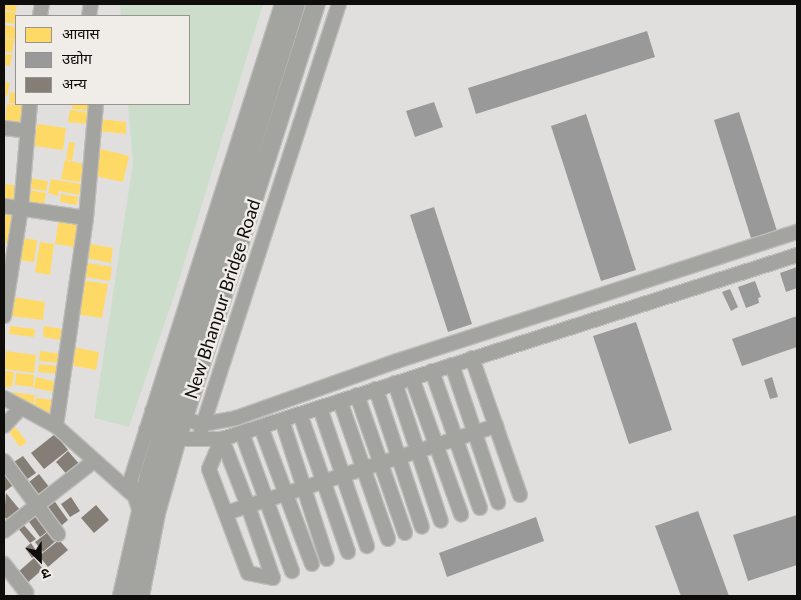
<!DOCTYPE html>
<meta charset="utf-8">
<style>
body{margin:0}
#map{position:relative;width:801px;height:600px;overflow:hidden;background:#e1dfdd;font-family:Lato,"Noto Sans Devanagari",sans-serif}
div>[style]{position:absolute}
.green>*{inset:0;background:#cdc}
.homes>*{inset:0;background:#ffd966}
.industry>*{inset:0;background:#999}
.building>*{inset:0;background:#857e77}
.roads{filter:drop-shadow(1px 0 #bebdbc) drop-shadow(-1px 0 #bebdbc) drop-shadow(0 1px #bebdbc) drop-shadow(0 -1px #bebdbc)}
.minor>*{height:14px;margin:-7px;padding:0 7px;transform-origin:7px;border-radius:7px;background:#a3a49f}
.tertiary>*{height:18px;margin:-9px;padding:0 9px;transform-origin:9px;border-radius:9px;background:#a3a49f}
span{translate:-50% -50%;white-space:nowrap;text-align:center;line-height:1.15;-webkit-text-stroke:5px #f0ede8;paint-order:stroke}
.street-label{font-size:18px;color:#0e0d0c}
.frame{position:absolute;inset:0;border:5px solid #0e0d0c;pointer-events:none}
.legend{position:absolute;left:15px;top:15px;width:175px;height:90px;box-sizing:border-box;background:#f0ede8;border:1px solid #969390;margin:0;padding:6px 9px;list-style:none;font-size:15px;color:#0e0d0c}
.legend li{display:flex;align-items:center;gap:10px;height:25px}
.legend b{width:25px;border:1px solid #969390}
.north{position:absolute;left:15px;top:535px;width:50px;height:50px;-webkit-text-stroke:4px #f0ede8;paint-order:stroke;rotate:157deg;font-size:14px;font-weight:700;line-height:20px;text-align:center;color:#0e0d0c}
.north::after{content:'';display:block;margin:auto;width:18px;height:22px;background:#0e0d0c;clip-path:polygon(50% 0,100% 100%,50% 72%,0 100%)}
</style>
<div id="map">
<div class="green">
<i style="clip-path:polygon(120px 4px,263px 4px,176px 290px,129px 427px,94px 418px,133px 163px,128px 104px,189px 104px,189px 16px,121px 16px)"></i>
</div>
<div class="homes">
<i style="clip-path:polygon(4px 4px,17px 4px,16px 12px,4px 10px)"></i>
<i style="clip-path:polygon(4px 11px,16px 13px,14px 24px,4px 22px)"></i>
<i style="clip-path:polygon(4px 25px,16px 27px,16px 40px,4px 37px)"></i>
<i style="clip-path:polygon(4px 38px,14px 40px,12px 53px,4px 51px)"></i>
<i style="clip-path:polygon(4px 54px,12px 55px,10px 66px,4px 65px)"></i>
<i style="clip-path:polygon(4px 82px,10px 83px,7px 96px,4px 95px)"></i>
<i style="clip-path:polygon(10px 92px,16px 93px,16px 103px,9px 103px)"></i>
<i style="clip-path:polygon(7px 104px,27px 106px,25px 125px,5px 123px)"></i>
<i style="clip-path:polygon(72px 104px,92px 104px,91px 111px,72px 109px)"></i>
<i style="clip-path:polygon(70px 110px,90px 113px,88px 124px,68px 122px)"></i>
<i style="clip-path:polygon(99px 119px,126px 122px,126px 134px,98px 131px)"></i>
<i style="clip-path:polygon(37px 124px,66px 128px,63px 150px,34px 146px)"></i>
<i style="clip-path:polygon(69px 142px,75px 143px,72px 161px,66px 159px)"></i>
<i style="clip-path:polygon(97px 148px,129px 156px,123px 182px,90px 175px)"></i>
<i style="clip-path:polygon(65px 160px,84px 164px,80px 182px,61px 179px)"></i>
<i style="clip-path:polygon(29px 178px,48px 181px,46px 191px,28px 188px)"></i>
<i style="clip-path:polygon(51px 179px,81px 184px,79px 195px,59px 191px,58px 196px,48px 193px)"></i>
<i style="clip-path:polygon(4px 184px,19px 186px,16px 206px,4px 204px)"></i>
<i style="clip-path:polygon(29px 190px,46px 193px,44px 205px,27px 203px)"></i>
<i style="clip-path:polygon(61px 194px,78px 197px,77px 205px,60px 202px)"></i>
<i style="clip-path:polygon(4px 209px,14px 210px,10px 243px,4px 243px)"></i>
<i style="clip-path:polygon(59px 217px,78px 220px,74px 247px,55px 244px)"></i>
<i style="clip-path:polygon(20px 238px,37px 240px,34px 262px,17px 260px)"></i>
<i style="clip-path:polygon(40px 242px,54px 244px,50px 275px,35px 272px)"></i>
<i style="clip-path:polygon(84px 243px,113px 248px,111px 263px,81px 257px)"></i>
<i style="clip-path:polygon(82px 262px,112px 267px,110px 281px,80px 276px)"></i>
<i style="clip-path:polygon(81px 280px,108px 284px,102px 318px,75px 314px)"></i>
<i style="clip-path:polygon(13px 297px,45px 302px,43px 320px,10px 316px)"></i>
<i style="clip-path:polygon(10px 326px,35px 329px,34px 337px,9px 334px)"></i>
<i style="clip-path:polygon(44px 326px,63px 329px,61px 340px,43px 337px)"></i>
<i style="clip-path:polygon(73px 347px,99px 352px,96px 370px,69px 365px)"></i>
<i style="clip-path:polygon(6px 351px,36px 355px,34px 373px,4px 369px)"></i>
<i style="clip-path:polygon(40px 351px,63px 354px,62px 363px,39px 361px)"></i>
<i style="clip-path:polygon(39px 364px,58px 366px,57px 374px,38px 372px)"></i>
<i style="clip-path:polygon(5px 371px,14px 372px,12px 387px,4px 387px)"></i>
<i style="clip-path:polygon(16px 373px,34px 375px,33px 387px,15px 385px)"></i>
<i style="clip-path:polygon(36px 377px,57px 382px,54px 392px,34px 388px)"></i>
<i style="clip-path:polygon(11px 392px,35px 395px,32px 412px,10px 396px)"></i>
<i style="clip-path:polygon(36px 398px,55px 400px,52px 422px,33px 414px)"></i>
<i style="clip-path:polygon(15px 427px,27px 442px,20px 447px,9px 432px)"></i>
</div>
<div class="industry">
<i style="clip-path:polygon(647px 31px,655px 57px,476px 114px,468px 88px)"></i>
<i style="clip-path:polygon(434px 102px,443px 127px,415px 137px,406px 111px)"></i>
<i style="clip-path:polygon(739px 112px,777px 231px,751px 238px,714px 120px)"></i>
<i style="clip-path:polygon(586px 114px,636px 270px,601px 281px,551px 126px)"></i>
<i style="clip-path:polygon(434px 207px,472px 324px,448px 332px,410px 215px)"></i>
<i style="clip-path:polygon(797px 267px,797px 288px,786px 292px,780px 273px)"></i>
<i style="clip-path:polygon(755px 281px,761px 297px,758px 298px,759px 303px,746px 308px,738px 287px)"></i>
<i style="clip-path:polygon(730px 289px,738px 307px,731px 311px,722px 292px)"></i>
<i style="clip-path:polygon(797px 316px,797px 347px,742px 366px,732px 339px)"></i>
<i style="clip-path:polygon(636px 322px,672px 430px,629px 444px,593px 336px)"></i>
<i style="clip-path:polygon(772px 377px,778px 397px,770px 399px,764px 380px)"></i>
<i style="clip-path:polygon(698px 511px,729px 596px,681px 596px,655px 526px)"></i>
<i style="clip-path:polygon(797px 515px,797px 565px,748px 581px,733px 535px)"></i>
<i style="clip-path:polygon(536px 517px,544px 541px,447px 577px,439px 553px)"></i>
</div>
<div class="building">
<i style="clip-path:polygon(55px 434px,68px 450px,44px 469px,31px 453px)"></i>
<i style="clip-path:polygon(68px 451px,81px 466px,69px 477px,56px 462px)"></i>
<i style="clip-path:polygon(23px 456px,36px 473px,26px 480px,14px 462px)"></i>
<i style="clip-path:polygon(4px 472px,16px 483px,4px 492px)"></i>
<i style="clip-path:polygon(39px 474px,50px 488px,40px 496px,29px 482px)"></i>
<i style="clip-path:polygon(6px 493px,20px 510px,7px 520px,4px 516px)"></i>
<i style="clip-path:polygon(71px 497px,80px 511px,70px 517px,61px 504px)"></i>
<i style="clip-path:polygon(53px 499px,68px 520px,61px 526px,46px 504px)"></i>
<i style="clip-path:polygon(96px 505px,109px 520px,94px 533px,81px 518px)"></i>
<i style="clip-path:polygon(39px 511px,51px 529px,40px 537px,27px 519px)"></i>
<i style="clip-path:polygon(22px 523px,36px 539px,30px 543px,17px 527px)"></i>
<i style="clip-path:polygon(52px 529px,59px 538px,43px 552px,35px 542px)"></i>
<i style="clip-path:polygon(59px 540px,68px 550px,48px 567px,39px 556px)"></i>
<i style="clip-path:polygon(31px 543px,38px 554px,32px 558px,25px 548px)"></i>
<i style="clip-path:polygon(34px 558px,43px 569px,26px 584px,17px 573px)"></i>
</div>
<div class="roads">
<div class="minor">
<i style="left:40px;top:16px;width:12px;rotate:-81deg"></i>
<i style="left:89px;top:16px;width:12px;rotate:-81deg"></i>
<i style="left:4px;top:128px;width:24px;rotate:7deg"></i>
<i style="left:4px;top:206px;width:83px;rotate:8.3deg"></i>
<i style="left:4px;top:316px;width:109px;rotate:-81.1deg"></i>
<i style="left:21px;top:208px;width:104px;rotate:-85.1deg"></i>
<i style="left:472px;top:358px;width:145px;rotate:70.7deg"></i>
<i style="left:452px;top:365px;width:145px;rotate:71.4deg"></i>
<i style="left:432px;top:371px;width:145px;rotate:70.7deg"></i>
<i style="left:412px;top:378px;width:145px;rotate:70.2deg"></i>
<i style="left:395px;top:383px;width:145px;rotate:71.6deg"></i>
<i style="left:376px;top:389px;width:145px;rotate:71.6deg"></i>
<i style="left:357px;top:395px;width:146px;rotate:70.8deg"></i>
<i style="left:4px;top:398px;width:59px;rotate:28.3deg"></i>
<i style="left:56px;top:426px;width:101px;rotate:41.8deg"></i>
<i style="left:340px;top:401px;width:146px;rotate:70.8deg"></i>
<i style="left:320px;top:408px;width:146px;rotate:71.2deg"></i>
<i style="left:152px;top:411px;width:53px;rotate:14.3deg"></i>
<i style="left:203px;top:424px;width:34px;rotate:-10deg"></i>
<i style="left:236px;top:418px;width:171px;rotate:-19.5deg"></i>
<i style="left:397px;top:361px;width:420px;rotate:-17.9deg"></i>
<i style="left:300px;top:414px;width:146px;rotate:70.8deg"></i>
<i style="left:282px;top:420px;width:146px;rotate:72.1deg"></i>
<i style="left:4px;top:426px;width:25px;rotate:-47deg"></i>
<i style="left:56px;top:426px;width:210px;rotate:-81.8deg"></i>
<i style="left:86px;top:218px;width:114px;rotate:-85deg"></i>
<i style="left:261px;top:427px;width:146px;rotate:69.6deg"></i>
<i style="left:146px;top:430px;width:32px;rotate:16deg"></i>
<i style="left:177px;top:439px;width:45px"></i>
<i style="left:222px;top:439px;width:604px;rotate:-17.74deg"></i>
<i style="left:201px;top:431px;width:449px;rotate:-72.1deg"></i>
<i style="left:242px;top:433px;width:147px;rotate:70.1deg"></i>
<i style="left:222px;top:439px;width:72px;rotate:68.8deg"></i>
<i style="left:248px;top:506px;width:76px;rotate:70.9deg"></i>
<i style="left:273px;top:578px;width:25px;rotate:-169deg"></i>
<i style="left:248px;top:573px;width:111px;rotate:-110.6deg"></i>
<i style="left:209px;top:469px;width:33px;rotate:-67deg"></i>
<i style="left:4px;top:461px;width:91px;rotate:53.5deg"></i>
<i style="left:140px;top:512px;width:32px;rotate:-108deg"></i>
<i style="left:130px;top:482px;width:502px;rotate:-72.36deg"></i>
<i style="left:226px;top:513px;width:284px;rotate:-17.9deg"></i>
<i style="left:4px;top:531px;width:114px;rotate:-37.9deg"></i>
<i style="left:4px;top:564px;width:36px;rotate:52deg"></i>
</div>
<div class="tertiary">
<i style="left:122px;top:596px;width:123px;rotate:-77.3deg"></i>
<i style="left:149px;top:476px;width:494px;rotate:-72.7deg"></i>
<i style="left:140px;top:596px;width:85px;rotate:-79.1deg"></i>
<i style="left:156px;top:513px;width:77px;rotate:-74.2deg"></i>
<i style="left:177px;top:439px;width:457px;rotate:-72.3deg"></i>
</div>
</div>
<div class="street-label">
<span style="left:222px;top:299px;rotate:-72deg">New Bhanpur Bridge Road</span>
</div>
<div class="frame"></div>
<ul class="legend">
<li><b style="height:14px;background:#ffd966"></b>आवास</li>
<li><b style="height:14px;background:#999"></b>उद्योग</li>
<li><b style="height:14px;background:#857e77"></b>अन्य</li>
</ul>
<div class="north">उ</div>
</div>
